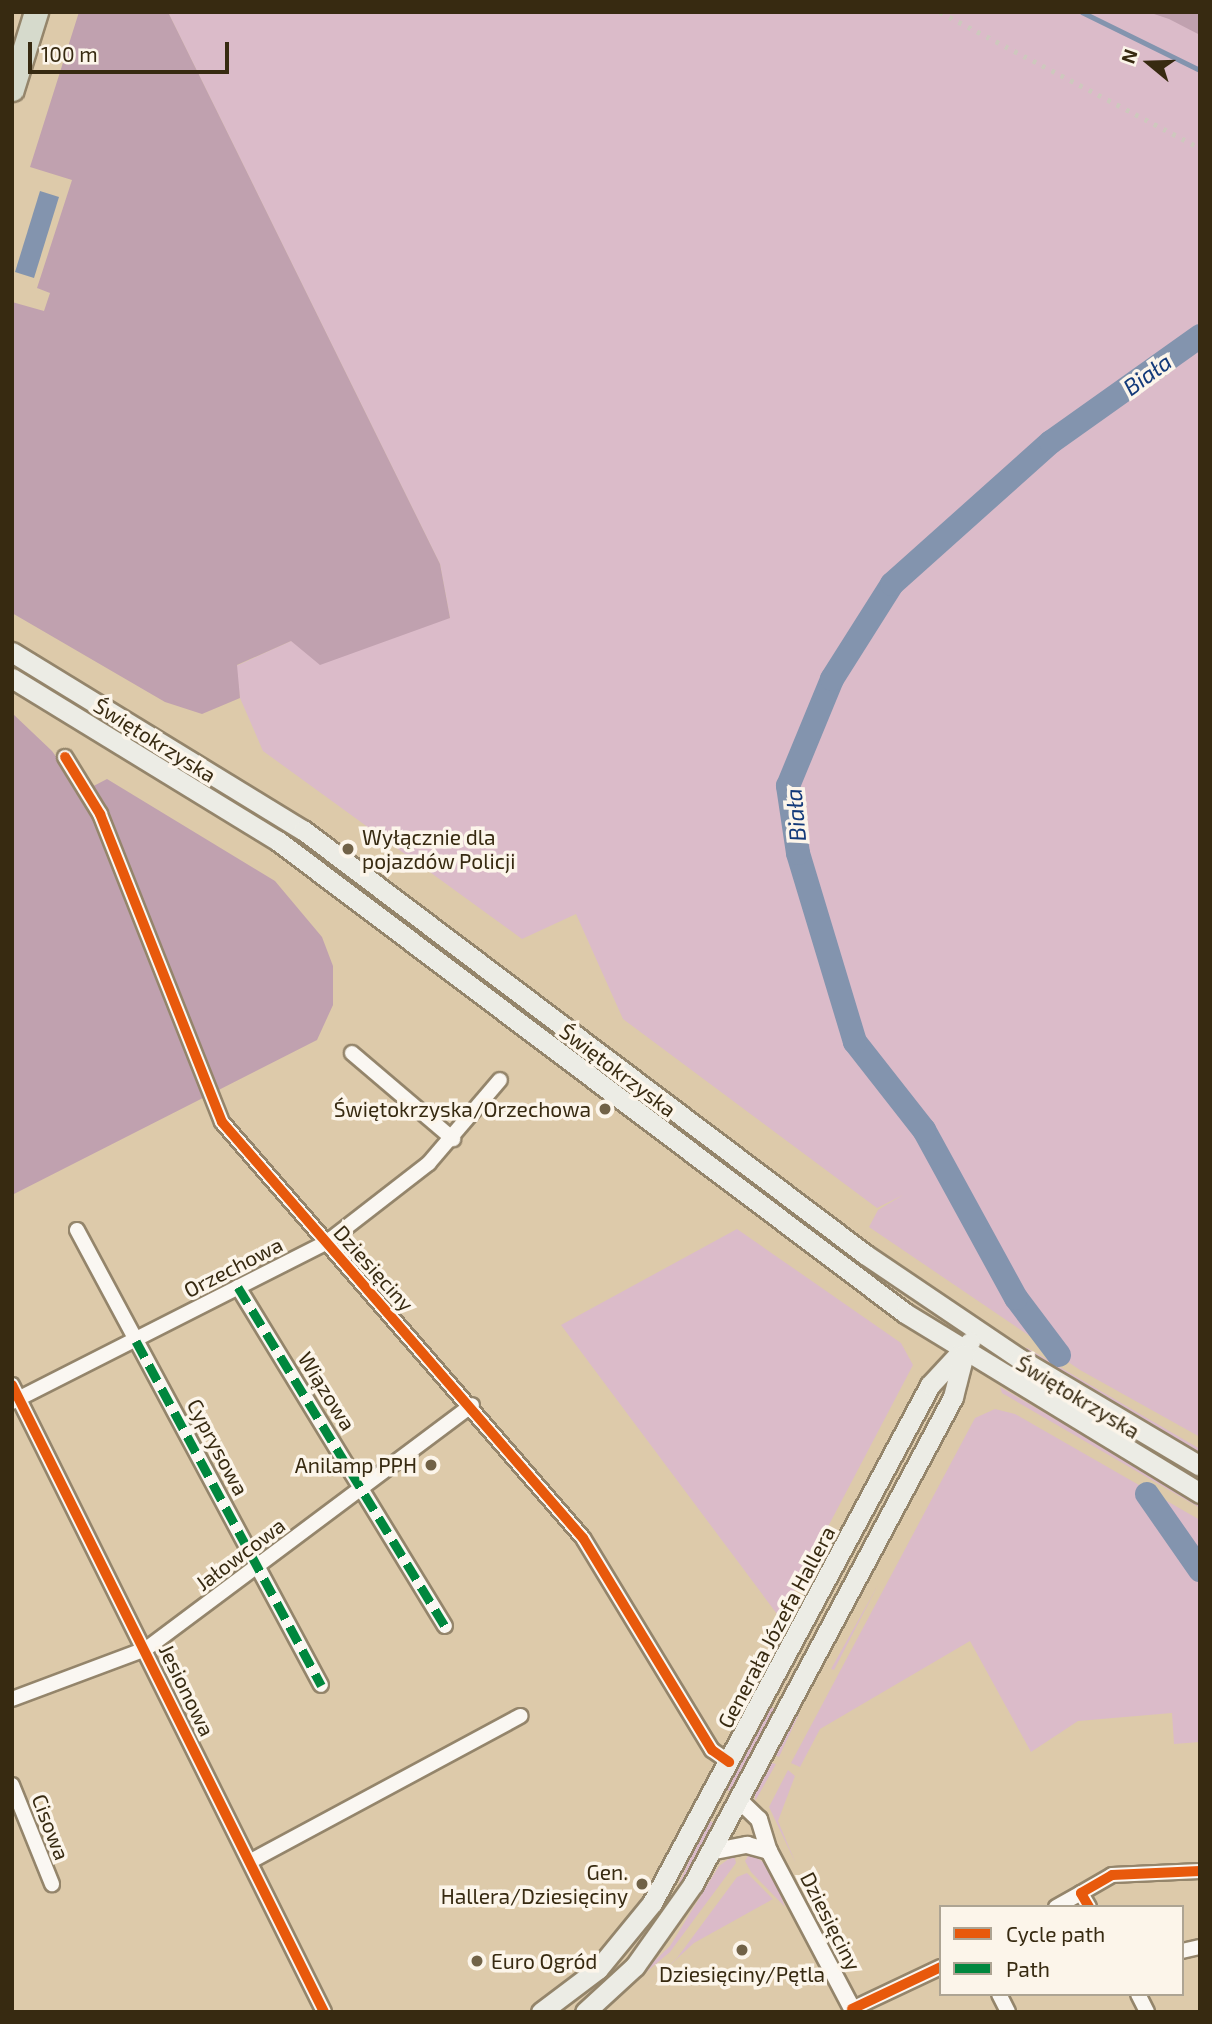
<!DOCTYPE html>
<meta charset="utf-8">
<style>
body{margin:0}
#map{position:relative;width:1212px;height:2024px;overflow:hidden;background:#ddcaaa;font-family:"Exo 2",sans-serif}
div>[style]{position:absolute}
.green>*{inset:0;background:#dbbbc9}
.forest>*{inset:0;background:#c0a1af}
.water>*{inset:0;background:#8394ae}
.stream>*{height:4.5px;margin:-2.25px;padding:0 2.25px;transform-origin:2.25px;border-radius:2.25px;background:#8394ae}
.river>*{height:24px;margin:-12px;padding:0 12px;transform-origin:12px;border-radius:12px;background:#8394ae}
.roads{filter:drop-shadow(2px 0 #94856b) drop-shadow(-2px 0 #94856b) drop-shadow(0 2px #94856b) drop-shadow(0 -2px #94856b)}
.minor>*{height:14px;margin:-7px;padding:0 7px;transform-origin:7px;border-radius:7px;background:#faf7f2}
.tertiary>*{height:16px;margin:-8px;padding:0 8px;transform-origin:8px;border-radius:8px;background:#faf7f2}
.secondary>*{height:19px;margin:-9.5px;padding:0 9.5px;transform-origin:9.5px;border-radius:9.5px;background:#ecece5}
.trunk>*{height:23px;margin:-11.5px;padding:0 11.5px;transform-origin:11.5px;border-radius:11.5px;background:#d6dacc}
.rail>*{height:4.5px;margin-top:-2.25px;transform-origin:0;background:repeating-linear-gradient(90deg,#cec8be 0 3.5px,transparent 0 10.5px)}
.quiet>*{height:9px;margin-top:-4.5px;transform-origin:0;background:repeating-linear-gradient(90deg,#00873e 0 18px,transparent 0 27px)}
.cycleway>*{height:10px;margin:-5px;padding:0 5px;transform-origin:5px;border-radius:5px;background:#e8590c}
.dots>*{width:19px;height:19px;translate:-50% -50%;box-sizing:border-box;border:4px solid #fcf5ea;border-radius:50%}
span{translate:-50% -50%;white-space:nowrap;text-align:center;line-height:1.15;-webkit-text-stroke:7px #fcf5ea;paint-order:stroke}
.street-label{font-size:21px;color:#372a11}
.poi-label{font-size:21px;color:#372a11}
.left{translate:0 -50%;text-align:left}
.right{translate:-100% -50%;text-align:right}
.water-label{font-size:23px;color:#123979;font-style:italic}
.frame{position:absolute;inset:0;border:14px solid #372a11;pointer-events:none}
.legend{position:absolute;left:939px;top:1905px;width:245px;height:91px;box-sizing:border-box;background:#fcf5ea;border:2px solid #ada493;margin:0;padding:9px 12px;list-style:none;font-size:21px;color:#372a11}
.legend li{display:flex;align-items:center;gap:14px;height:35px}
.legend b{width:35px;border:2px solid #ada493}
.north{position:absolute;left:1114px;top:28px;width:70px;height:70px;-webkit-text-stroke:5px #fcf5ea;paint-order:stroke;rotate:289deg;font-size:19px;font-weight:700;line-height:28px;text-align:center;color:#372a11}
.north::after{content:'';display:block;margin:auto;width:24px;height:32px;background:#372a11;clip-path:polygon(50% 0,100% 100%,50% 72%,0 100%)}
.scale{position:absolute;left:28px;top:42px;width:201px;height:32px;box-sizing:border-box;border:4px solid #372a11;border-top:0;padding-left:9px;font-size:21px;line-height:24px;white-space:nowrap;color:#372a11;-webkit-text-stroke:5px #fcf5ea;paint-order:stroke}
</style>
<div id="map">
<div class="green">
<i style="clip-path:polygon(168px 12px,1200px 12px,1200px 1437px,1080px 1370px,869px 1227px,878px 1210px,903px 1195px,877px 1208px,623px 1019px,576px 914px,522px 939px,263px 751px,240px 698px,236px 666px,291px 641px,450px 618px,440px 564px)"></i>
<i style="clip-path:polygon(737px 1229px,901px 1343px,913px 1365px,780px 1618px,561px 1325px)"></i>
<i style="clip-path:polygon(1027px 1348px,1200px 1449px,1200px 1454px,1022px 1349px)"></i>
<i style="clip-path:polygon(1000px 1387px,1200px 1502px,1200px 1508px,1002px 1393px)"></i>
<i style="clip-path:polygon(995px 1409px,1015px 1414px,1200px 1520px,1200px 1742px,1174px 1744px,1172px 1713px,1078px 1721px,1031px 1752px,970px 1641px,820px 1729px,800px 1767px,791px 1763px,975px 1418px)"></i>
<i style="clip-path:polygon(878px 1585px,834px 1670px,831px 1669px)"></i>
<i style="clip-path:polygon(769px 1706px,775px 1709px,768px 1726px,734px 1791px,724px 1790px)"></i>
<i style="clip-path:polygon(800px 1712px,779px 1757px,773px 1754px,779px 1742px)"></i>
<i style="clip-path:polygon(768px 1762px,776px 1764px,755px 1801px,755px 1787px)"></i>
<i style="clip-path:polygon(788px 1770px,795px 1776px,778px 1821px,796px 1864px,769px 1807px)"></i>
<i style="clip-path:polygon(708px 1820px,716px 1824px,683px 1886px,679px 1883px)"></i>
<i style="clip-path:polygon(750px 1853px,770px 1867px,785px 1907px,751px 1872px,745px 1861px)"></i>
<i style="clip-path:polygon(734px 1855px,736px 1863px,670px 1952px,611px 2002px,670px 1946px,719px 1866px)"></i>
<i style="clip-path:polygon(747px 1873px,773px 1899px,694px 1943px,645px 1988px,677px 1958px,737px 1877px)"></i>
</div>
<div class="forest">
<i style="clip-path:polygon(79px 12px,168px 12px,440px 564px,450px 618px,320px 665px,291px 641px,237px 665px,240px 698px,202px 714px,165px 702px,12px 613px,12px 302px,44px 311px,50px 293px,37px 288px,72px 180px,30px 167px)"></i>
<i style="clip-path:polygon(1148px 12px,1200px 12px,1200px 35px,1169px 19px)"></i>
<i style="clip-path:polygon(12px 713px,52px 751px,82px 792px,107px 779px,275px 881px,322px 937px,333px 966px,333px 1005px,317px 1040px,12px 1195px)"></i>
</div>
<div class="water">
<i style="clip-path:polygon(40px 191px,59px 197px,34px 278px,15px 272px)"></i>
</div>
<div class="stream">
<i style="left:1082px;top:12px;width:131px;rotate:26.2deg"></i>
</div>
<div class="river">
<i style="left:1059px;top:1355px;width:71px;rotate:-127deg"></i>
<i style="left:1016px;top:1298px;width:192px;rotate:-118.7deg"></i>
<i style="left:924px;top:1130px;width:112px;rotate:-128.1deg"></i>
<i style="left:855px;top:1042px;width:197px;rotate:-106.8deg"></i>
<i style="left:798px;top:853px;width:68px;rotate:-98.5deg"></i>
<i style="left:788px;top:786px;width:116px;rotate:-67.6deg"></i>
<i style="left:832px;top:679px;width:112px;rotate:-57.7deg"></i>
<i style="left:892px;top:584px;width:213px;rotate:-41.8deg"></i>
<i style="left:1051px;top:442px;width:183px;rotate:-35.4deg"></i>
<i style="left:1147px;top:1494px;width:93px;rotate:55.1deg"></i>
</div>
<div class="roads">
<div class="minor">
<i style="left:65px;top:757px;width:67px;rotate:58.4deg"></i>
<i style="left:100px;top:814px;width:331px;rotate:68.4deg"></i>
<i style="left:222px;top:1122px;width:551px;rotate:49.05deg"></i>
<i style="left:583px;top:1538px;width:248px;rotate:58.7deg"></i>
<i style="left:712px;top:1750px;width:21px;rotate:35deg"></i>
<i style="left:352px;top:1053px;width:133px;rotate:40.4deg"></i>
<i style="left:77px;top:1230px;width:516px;rotate:61.8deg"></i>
<i style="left:238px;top:1287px;width:397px;rotate:58.6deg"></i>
<i style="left:12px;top:1385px;width:700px;rotate:63.54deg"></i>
<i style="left:12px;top:1402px;width:352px;rotate:-26.9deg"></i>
<i style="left:326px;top:1243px;width:130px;rotate:-37.8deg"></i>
<i style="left:429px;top:1163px;width:109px;rotate:-49.5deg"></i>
<i style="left:12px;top:1699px;width:143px;rotate:-20.5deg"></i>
<i style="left:146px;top:1649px;width:407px;rotate:-36.8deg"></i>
<i style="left:12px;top:1785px;width:107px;rotate:68deg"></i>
<i style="left:251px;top:1861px;width:306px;rotate:-28.3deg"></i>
<i style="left:1056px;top:1907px;width:29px;rotate:-29deg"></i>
<i style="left:1089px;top:1907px;width:16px;rotate:-120deg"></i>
<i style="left:1081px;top:1893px;width:36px;rotate:-30deg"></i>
<i style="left:1112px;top:1875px;width:88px;rotate:-2.6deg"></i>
<i style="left:1182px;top:1951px;width:18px;rotate:-13deg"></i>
<i style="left:999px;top:1994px;width:20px;rotate:63deg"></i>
<i style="left:1138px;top:1994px;width:20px;rotate:63deg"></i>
<i style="left:852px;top:2009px;width:98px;rotate:-25.3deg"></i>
</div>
<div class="tertiary">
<i style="left:739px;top:1800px;width:28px;rotate:44deg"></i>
<i style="left:759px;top:1819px;width:34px;rotate:73deg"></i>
<i style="left:769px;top:1851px;width:182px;rotate:62.2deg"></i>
<i style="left:710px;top:1852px;width:38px;rotate:-11deg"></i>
<i style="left:747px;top:1845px;width:23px;rotate:15deg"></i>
</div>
<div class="secondary">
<i style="left:12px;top:652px;width:341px;rotate:31.5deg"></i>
<i style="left:303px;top:830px;width:705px;rotate:37.05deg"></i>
<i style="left:866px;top:1255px;width:186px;rotate:34deg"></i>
<i style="left:1020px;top:1359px;width:209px;rotate:30.7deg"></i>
<i style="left:12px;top:678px;width:312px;rotate:31.5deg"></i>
<i style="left:278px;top:841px;width:785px;rotate:36.97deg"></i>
<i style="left:905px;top:1313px;width:346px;rotate:31.4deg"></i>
<i style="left:541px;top:2012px;width:71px;rotate:-37deg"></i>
<i style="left:598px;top:1969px;width:85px;rotate:-50.7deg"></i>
<i style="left:652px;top:1903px;width:588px;rotate:-61.78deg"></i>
<i style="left:930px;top:1385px;width:59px;rotate:-47.1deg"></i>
<i style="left:585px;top:2012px;width:68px;rotate:-42.6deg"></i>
<i style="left:635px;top:1966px;width:100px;rotate:-54.7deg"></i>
<i style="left:693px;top:1884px;width:552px;rotate:-61.9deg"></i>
<i style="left:953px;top:1397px;width:44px;rotate:-75.7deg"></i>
</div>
<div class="trunk">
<i style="left:12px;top:89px;width:81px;rotate:-72.7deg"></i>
</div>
</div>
<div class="rail">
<i style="left:940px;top:12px;width:293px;rotate:27.6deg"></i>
</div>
<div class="quiet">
<i style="left:238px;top:1287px;width:397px;rotate:58.6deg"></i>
<i style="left:136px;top:1341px;width:391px;rotate:61.7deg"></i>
</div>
<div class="cycleway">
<i style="left:65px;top:757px;width:67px;rotate:58.4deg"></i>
<i style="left:100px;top:814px;width:331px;rotate:68.4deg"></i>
<i style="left:222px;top:1122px;width:551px;rotate:49.05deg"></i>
<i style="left:583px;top:1538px;width:248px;rotate:58.7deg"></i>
<i style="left:712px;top:1750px;width:21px;rotate:35deg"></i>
<i style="left:12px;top:1385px;width:700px;rotate:63.54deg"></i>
<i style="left:1089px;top:1907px;width:16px;rotate:-120deg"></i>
<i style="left:1081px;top:1893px;width:36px;rotate:-30deg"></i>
<i style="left:1112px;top:1875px;width:88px;rotate:-2.6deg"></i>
<i style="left:852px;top:2009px;width:98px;rotate:-25.3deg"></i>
</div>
<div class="dots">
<i style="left:348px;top:849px;background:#716247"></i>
<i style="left:605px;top:1109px;background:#716247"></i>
<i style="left:431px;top:1465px;background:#716247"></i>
<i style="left:642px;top:1884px;background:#716247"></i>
<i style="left:742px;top:1950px;background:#716247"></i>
<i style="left:477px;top:1961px;background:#716247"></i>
</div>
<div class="street-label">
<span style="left:155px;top:740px;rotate:32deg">Świętokrzyska</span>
<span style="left:618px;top:1070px;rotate:37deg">Świętokrzyska</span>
<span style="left:233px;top:1267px;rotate:-27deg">Orzechowa</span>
<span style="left:374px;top:1268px;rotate:48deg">Dziesięciny</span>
<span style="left:327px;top:1391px;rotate:58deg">Wiązowa</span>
<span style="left:1078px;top:1397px;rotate:31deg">Świętokrzyska</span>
<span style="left:218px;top:1447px;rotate:62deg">Cyprysowa</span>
<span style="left:240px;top:1554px;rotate:-37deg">Jałowcowa</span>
<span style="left:776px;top:1627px;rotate:-62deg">Generała Józefa Hallera</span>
<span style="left:187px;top:1690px;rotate:64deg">Jesionowa</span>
<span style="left:51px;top:1827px;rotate:69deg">Cisowa</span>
<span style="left:831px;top:1921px;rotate:63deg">Dziesięciny</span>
</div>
<div class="poi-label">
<span class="left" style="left:362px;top:849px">Wyłącznie dla<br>pojazdów Policji</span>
<span class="right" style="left:591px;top:1109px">Świętokrzyska/Orzechowa</span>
<span class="right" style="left:417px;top:1465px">Anilamp PPH</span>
<span class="right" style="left:628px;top:1884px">Gen.<br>Hallera/Dziesięciny</span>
<span class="left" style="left:491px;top:1961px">Euro Ogród</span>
<span style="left:742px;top:1974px">Dziesięciny/Pętla</span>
</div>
<div class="water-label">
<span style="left:1147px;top:374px;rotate:-36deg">Biała</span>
<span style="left:795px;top:815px;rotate:-95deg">Biała</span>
</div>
<div class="frame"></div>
<ul class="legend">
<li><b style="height:9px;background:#e8590c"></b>Cycle path</li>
<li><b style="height:9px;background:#00873e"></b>Path</li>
</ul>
<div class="north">N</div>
<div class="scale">100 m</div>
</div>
